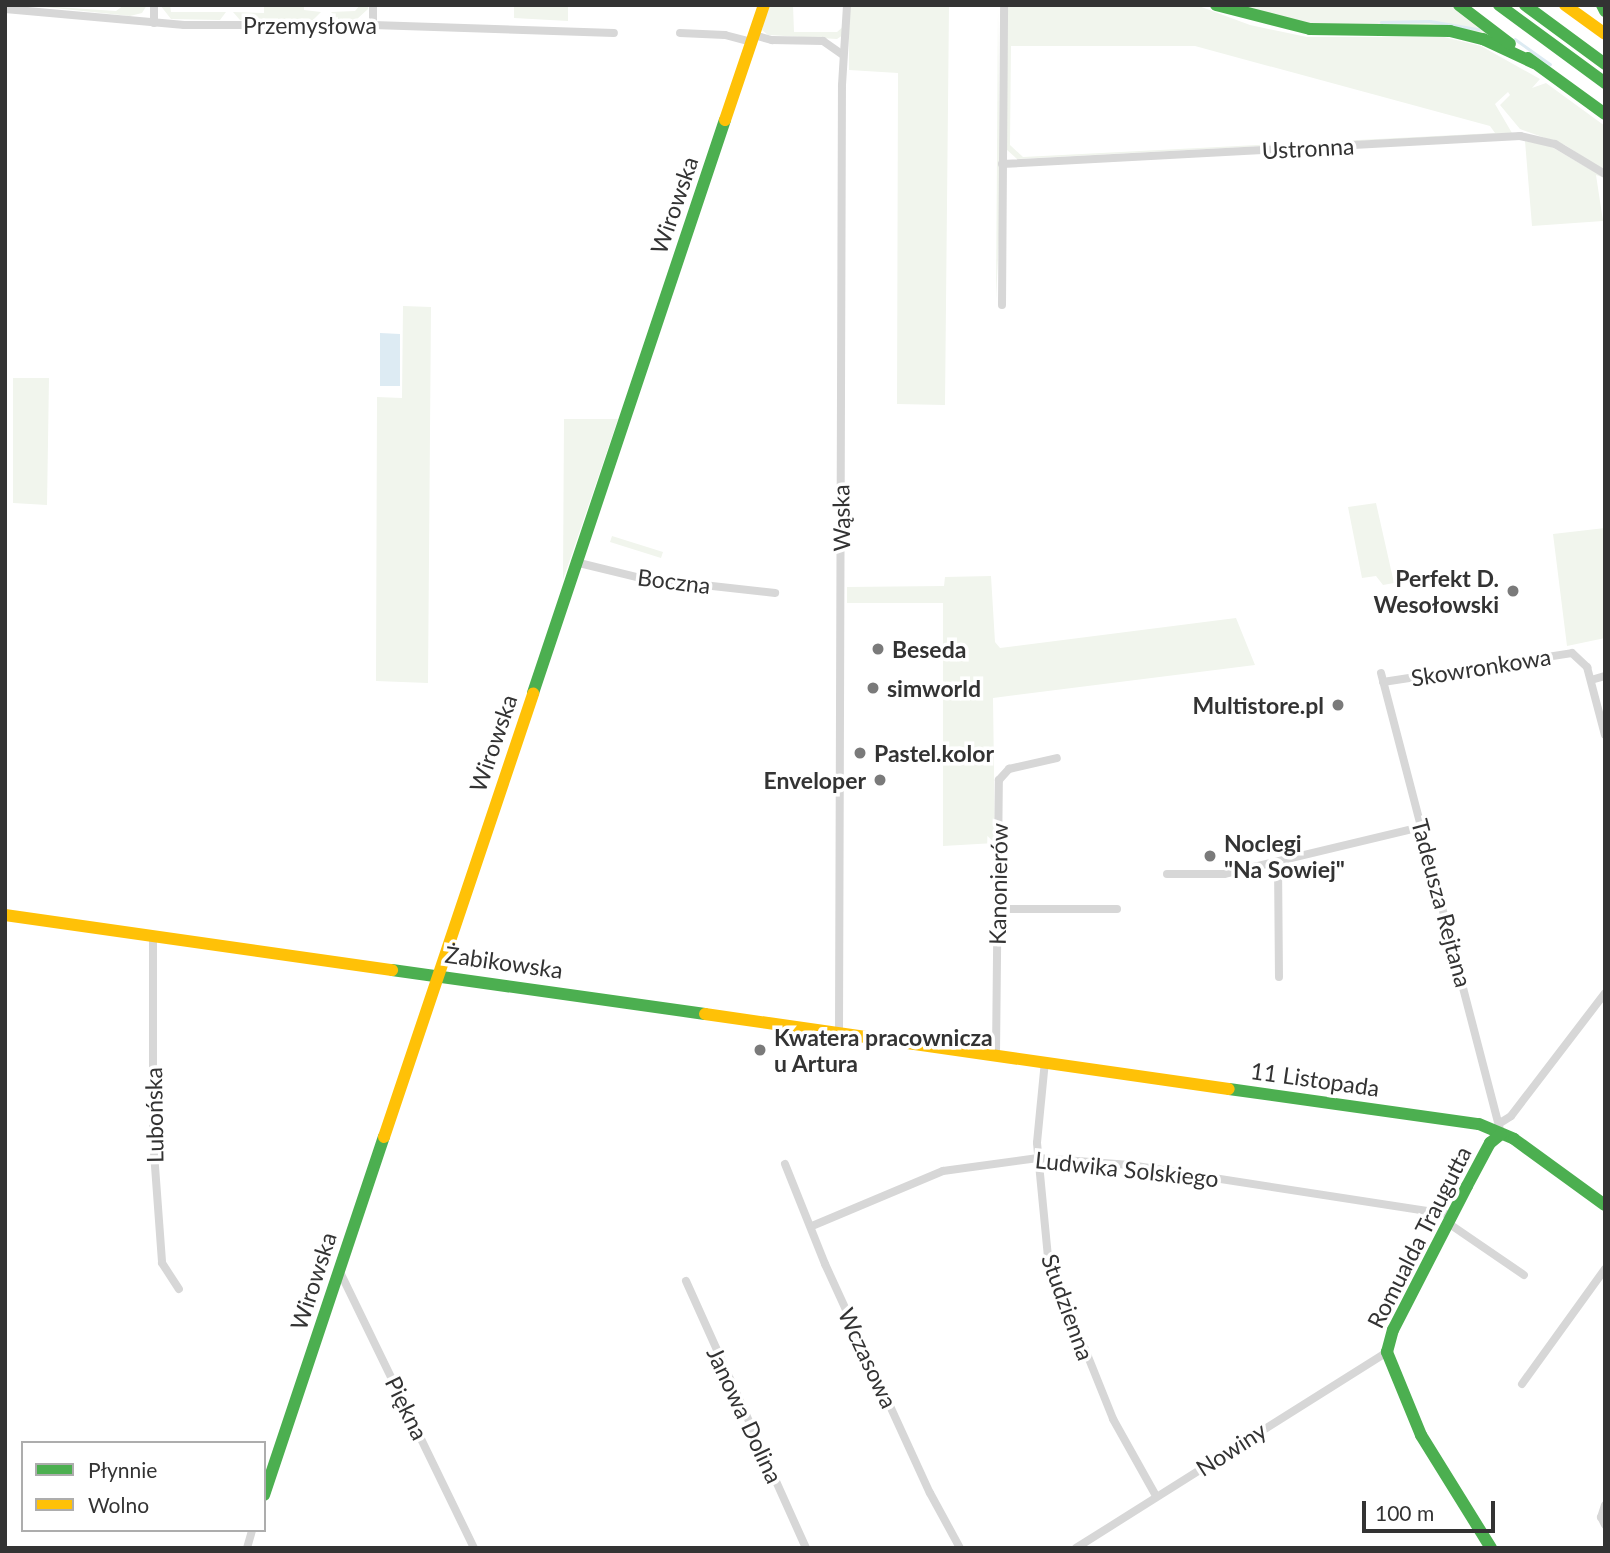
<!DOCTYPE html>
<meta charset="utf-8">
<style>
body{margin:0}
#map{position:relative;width:1610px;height:1553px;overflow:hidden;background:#fff;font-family:Lato,sans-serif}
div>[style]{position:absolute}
.green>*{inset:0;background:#f1f5ed}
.water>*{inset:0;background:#ddebf3}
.stream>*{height:2.5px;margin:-1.25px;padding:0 1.25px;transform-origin:1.25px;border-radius:1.25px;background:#ddebf3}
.street>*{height:8px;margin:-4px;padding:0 4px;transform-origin:4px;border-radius:4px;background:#d7d7d7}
.fast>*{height:12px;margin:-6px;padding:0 6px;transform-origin:6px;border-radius:6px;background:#4caf50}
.slow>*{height:12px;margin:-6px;padding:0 6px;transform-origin:6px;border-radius:6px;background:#ffc107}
.dots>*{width:19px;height:19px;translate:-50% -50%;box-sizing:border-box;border:4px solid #fff;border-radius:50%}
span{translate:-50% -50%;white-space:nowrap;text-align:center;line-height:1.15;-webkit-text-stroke:7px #fff;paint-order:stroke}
.street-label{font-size:23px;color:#333}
.poi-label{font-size:23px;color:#333;font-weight:700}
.right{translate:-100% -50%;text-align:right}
.left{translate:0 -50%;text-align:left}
.frame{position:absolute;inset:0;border:7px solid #333;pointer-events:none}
.legend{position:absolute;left:21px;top:1441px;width:245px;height:91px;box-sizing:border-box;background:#fff;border:2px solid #adadad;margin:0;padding:9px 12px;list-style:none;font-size:21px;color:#333}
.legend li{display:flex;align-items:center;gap:14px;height:35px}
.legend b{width:35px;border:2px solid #adadad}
.scale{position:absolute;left:1362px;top:1501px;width:133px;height:32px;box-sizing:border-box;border:4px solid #333;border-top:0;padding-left:9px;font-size:21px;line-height:24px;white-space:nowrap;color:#333;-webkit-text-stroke:5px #fff;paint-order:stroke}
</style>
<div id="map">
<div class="green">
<i style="clip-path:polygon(26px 5px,116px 11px,124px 5px,147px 5px,142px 13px,130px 16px)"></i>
<i style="clip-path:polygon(160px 5px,170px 5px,171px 12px,226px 12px,220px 20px,171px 19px)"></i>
<i style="clip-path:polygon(264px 5px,304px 5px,304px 10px,321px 12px,313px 20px,240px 20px,233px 12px,264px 13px)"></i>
<i style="clip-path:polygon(360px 5px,368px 5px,368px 9px,356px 20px,338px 19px,331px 12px,355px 11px)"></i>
<i style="clip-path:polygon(514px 5px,568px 5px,568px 21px,514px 18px)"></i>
<i style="clip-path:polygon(768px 5px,793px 5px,794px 32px,837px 32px,845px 25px,843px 35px,837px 39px,768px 35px,762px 30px)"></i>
<i style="clip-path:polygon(849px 5px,949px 5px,945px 405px,897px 404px,898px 73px,849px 70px)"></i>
<i style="clip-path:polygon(998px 5px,1000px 217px,996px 300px)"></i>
<i style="clip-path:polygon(evenodd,1007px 5px,1196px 5px,1250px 25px,1307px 37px,1444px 37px,1481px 46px,1540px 79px,1532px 88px,1546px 83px,1605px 126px,1605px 171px,1565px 145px,1520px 129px,1500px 105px,1510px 95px,1508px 92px,1495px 104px,1512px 133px,1017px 159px,1006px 149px,1007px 5px,1195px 46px,1490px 126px,1495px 133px,1023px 157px,1010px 145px,1011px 46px,1195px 46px)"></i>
<i style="clip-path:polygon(1226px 5px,1452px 5px,1493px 35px,1319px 26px)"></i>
<i style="clip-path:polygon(1525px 141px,1550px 146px,1605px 178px,1596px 175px,1603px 221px,1532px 226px)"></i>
<i style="clip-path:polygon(403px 306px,431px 307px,428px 683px,376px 681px,377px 397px,402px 398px)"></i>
<i style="clip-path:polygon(13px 378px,49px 378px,47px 505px,13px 503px)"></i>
<i style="clip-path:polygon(564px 419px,618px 419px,563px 580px)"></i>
<i style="clip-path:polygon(1376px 503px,1394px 583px,1383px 585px,1376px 576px,1362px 578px,1348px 507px)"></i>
<i style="clip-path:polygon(1605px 528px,1605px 638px,1567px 646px,1553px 534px)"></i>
<i style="clip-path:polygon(612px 536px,663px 552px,661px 558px,610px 542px)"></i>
<i style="clip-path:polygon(991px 576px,995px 642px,1000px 648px,1236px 618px,1255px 665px,993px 698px,995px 843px,943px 846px,943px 603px,847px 603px,847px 587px,944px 586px,945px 577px)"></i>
</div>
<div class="water">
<i style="clip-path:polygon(380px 333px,400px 334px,400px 386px,380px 386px)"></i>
</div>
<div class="stream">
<i style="left:1381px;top:22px;width:49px;rotate:-1.2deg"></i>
<i style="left:1430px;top:21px;width:49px;rotate:9.5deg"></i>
<i style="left:1515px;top:39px;width:43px;rotate:35.5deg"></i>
</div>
<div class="street">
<i style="left:5px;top:9px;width:180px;rotate:5.1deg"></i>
<i style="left:184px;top:25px;width:189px"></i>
<i style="left:373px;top:25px;width:241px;rotate:1.9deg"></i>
<i style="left:154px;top:23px;width:18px;rotate:-90deg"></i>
<i style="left:373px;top:25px;width:20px;rotate:-90deg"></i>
<i style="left:680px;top:33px;width:45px;rotate:2.5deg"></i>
<i style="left:725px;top:35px;width:27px;rotate:15deg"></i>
<i style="left:754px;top:35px;width:19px;rotate:16deg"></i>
<i style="left:772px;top:40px;width:51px;rotate:1.1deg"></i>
<i style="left:823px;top:41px;width:24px;rotate:35deg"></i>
<i style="left:1002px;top:164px;width:519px;rotate:-3.09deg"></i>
<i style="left:1520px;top:136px;width:36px;rotate:13deg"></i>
<i style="left:1555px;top:144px;width:58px;rotate:31deg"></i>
<i style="left:1002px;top:305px;width:300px;rotate:-89.6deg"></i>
<i style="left:575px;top:562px;width:67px;rotate:13.8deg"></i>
<i style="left:640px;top:578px;width:136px;rotate:6.3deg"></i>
<i style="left:1381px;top:673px;width:476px;rotate:75.4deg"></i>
<i style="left:1591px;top:680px;width:15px;rotate:-16deg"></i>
<i style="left:1383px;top:682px;width:191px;rotate:-8.7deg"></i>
<i style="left:1572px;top:653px;width:21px;rotate:43deg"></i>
<i style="left:1587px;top:667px;width:70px;rotate:75.2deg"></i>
<i style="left:1278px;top:863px;width:114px;rotate:89.5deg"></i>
<i style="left:1167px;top:874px;width:57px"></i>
<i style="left:1224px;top:874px;width:204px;rotate:-13.4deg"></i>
<i style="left:998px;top:909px;width:119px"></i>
<i style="left:153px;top:935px;width:204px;rotate:90deg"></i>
<i style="left:153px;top:1139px;width:124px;rotate:85.8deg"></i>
<i style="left:162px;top:1263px;width:31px;rotate:57deg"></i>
<i style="left:839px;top:1030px;width:945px;rotate:-89.82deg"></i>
<i style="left:842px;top:85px;width:80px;rotate:-86.4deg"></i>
<i style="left:996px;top:1053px;width:273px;rotate:-89.4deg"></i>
<i style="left:999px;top:780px;width:15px;rotate:-48deg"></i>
<i style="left:1009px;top:769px;width:49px;rotate:-12.9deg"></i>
<i style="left:1045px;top:1061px;width:82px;rotate:95.6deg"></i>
<i style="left:1037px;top:1143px;width:115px;rotate:84.5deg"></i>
<i style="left:1048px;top:1257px;width:175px;rotate:68.1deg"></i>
<i style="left:1113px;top:1419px;width:88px;rotate:60.8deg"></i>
<i style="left:1500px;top:1123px;width:13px;rotate:-32deg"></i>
<i style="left:1511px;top:1116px;width:155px;rotate:-52.6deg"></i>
<i style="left:785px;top:1164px;width:108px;rotate:68.2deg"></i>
<i style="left:825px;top:1264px;width:252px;rotate:65.4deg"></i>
<i style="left:930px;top:1493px;width:63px;rotate:61.4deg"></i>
<i style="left:1448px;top:1223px;width:92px;rotate:34.4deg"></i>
<i style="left:812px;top:1226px;width:142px;rotate:-22.8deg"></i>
<i style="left:943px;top:1171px;width:96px;rotate:-7.8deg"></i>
<i style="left:1038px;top:1158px;width:92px;rotate:4.4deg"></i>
<i style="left:1130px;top:1165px;width:327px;rotate:8.8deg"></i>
<i style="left:339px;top:1270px;width:309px;rotate:64.1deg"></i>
<i style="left:686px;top:1281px;width:293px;rotate:65.8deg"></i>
<i style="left:1522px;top:1384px;width:142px;rotate:-54.2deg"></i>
<i style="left:1605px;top:1505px;width:13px;rotate:108deg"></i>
<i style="left:1601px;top:1517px;width:9px;rotate:63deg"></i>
<i style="left:247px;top:1548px;width:19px;rotate:-74deg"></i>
<i style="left:1076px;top:1548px;width:368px;rotate:-32.2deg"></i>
</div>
<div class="fast">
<i style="left:1216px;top:5px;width:97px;rotate:14.3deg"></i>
<i style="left:1310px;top:29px;width:140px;rotate:0.8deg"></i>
<i style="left:1450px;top:31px;width:34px;rotate:14deg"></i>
<i style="left:1483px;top:39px;width:56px;rotate:25.2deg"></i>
<i style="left:1459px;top:5px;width:64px;rotate:37.4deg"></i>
<i style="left:1499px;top:5px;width:132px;rotate:36.3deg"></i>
<i style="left:1525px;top:5px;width:99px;rotate:36.4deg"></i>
<i style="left:1602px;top:5px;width:7px;rotate:63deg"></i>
<i style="left:1528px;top:58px;width:95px;rotate:36deg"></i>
<i style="left:533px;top:693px;width:604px;rotate:-71.48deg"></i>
<i style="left:392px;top:970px;width:316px;rotate:8deg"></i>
<i style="left:1229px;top:1089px;width:252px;rotate:8deg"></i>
<i style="left:1479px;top:1124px;width:38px;rotate:23deg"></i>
<i style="left:1514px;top:1139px;width:112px;rotate:36deg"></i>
<i style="left:264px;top:1495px;width:378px;rotate:-71.5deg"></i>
<i style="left:1491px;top:1548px;width:133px;rotate:-121.8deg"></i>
<i style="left:1421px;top:1435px;width:90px;rotate:-112.3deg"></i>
<i style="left:1387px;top:1352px;width:23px;rotate:-75deg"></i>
<i style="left:1393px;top:1330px;width:162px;rotate:-62.8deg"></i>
<i style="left:1467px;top:1186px;width:49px;rotate:-61.9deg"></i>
<i style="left:1490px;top:1143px;width:14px;rotate:-39deg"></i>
</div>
<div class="slow">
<i style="left:1565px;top:5px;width:49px;rotate:35.9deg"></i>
<i style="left:725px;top:120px;width:121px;rotate:-71.3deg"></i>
<i style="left:5px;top:915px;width:391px;rotate:8.1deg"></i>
<i style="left:705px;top:1014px;width:529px;rotate:8.15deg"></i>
<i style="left:384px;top:1137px;width:468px;rotate:-71.4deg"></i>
</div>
<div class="dots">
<i style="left:1513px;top:591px;background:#7a7a7a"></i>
<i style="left:878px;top:649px;background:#7a7a7a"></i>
<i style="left:873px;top:688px;background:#7a7a7a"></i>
<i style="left:1338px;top:705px;background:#7a7a7a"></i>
<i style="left:860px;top:753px;background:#7a7a7a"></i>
<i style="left:880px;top:780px;background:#7a7a7a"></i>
<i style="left:1210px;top:856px;background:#7a7a7a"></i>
<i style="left:760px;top:1050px;background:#7a7a7a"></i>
</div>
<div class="street-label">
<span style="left:310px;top:25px">Przemysłowa</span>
<span style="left:1308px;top:148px;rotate:-3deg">Ustronna</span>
<span style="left:674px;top:205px;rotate:-71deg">Wirowska</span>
<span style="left:841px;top:518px;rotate:-91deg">Wąska</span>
<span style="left:674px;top:581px;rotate:7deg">Boczna</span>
<span style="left:1481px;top:667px;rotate:-9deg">Skowronkowa</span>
<span style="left:493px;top:743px;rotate:-71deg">Wirowska</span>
<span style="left:998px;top:884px;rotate:-89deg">Kanonierów</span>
<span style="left:1442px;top:903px;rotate:75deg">Tadeusza Rejtana</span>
<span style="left:504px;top:962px;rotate:8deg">Żabikowska</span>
<span style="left:1315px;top:1079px;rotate:8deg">11 Listopada</span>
<span style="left:154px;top:1115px;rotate:-91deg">Lubońska</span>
<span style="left:1127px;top:1169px;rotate:6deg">Ludwika Solskiego</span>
<span style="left:1419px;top:1237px;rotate:-63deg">Romualda Traugutta</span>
<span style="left:313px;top:1281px;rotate:-72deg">Wirowska</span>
<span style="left:1068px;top:1307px;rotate:70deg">Studzienna</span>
<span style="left:868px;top:1358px;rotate:65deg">Wczasowa</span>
<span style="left:407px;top:1408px;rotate:64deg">Piękna</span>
<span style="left:745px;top:1415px;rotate:65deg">Janowa Dolina</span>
<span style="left:1231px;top:1449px;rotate:-33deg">Nowiny</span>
</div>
<div class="poi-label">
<span class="right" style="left:1499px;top:591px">Perfekt D.<br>Wesołowski</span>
<span class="left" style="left:892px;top:649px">Beseda</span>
<span class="left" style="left:887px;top:688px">simworld</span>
<span class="right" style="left:1324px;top:705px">Multistore.pl</span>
<span class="left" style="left:874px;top:753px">Pastel.kolor</span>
<span class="right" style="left:866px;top:780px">Enveloper</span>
<span class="left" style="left:1224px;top:856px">Noclegi<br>"Na Sowiej"</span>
<span class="left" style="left:774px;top:1050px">Kwatera pracownicza<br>u Artura</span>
</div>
<div class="frame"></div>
<ul class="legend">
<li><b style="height:9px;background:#4caf50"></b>Płynnie</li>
<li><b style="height:9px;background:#ffc107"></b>Wolno</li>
</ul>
<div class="scale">100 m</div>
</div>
